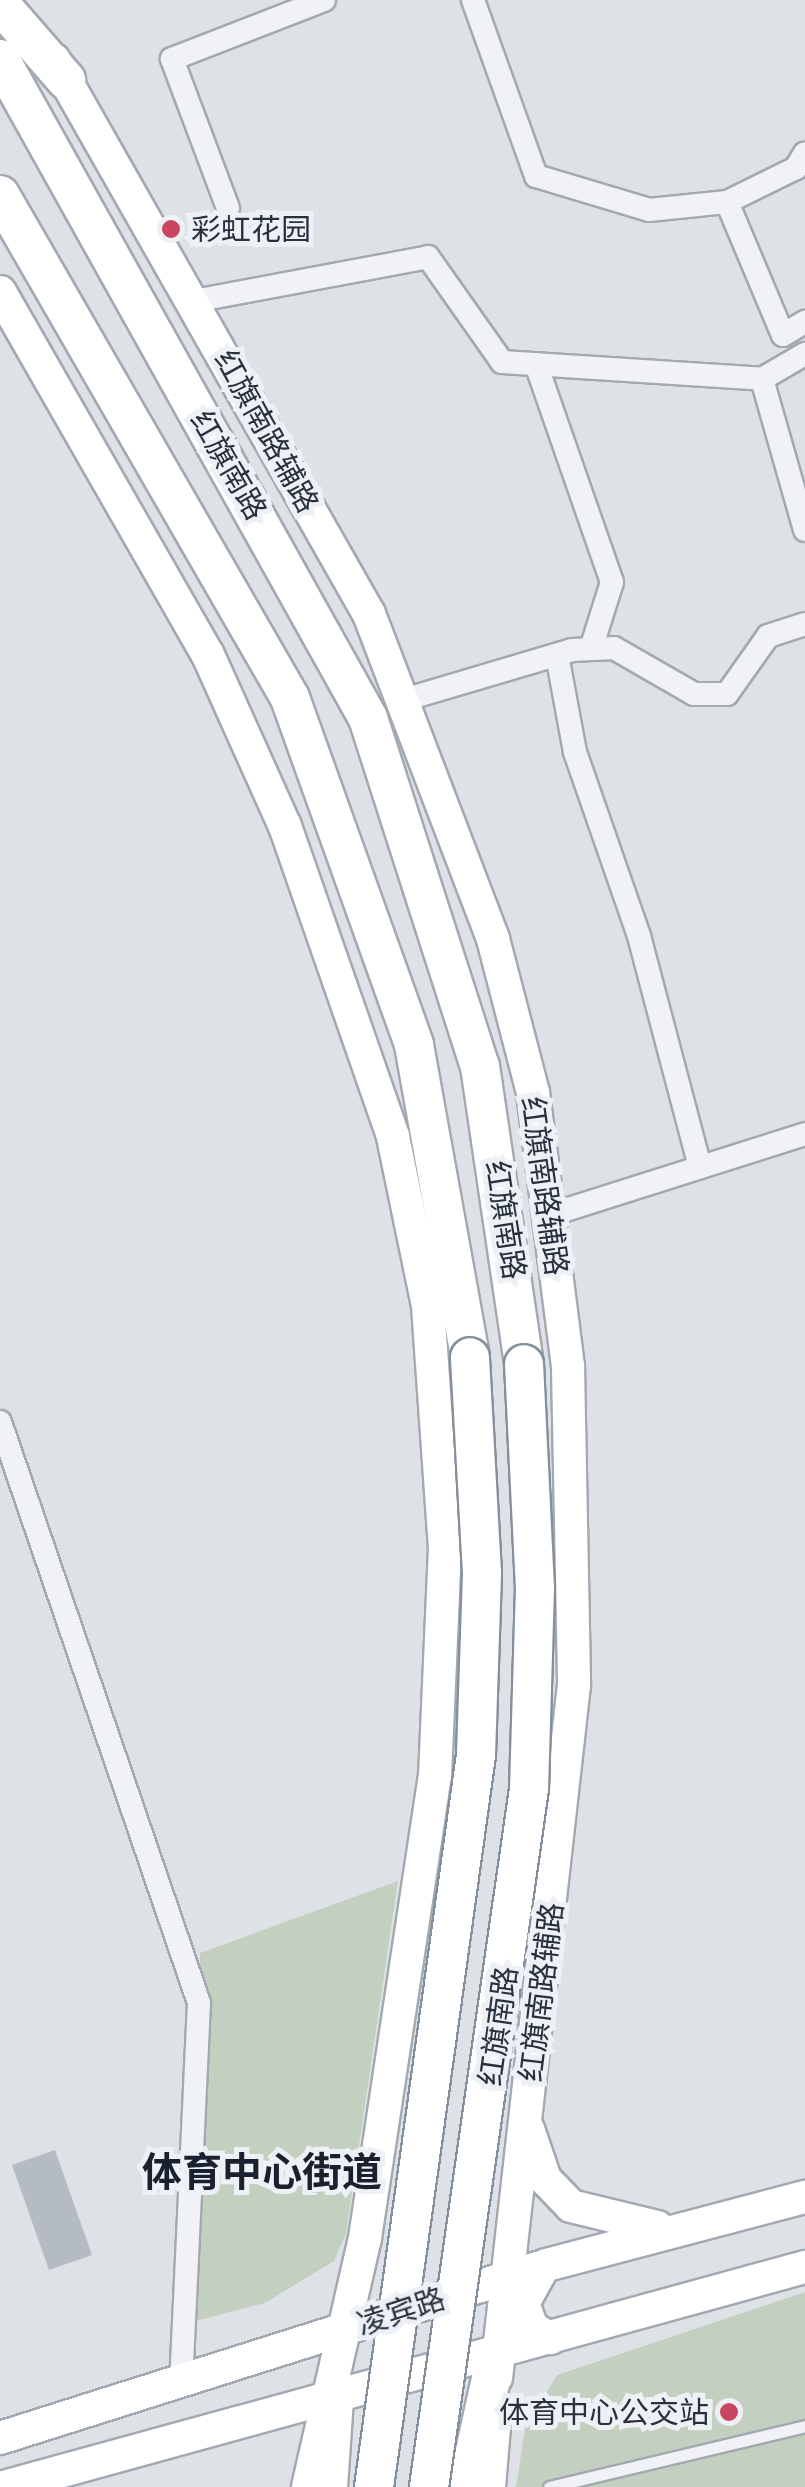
<!DOCTYPE html>
<meta charset="utf-8">
<style>
body{margin:0}
#map{position:relative;width:805px;height:2487px;overflow:hidden;background:#dee2e7;font-family:Manrope,"Noto Sans SC",sans-serif}
div>[style]{position:absolute}
.green>*{inset:0;background:#c4d0bf}
.building>*{inset:0;background:#b5bbc3}
.roads{filter:drop-shadow(2px 0 #a3a9b1) drop-shadow(-2px 0 #a3a9b1) drop-shadow(0 2px #a3a9b1) drop-shadow(0 -2px #a3a9b1)}
.service>*{height:11px;margin:-5.5px;padding:0 5.5px;transform-origin:5.5px;border-radius:5.5px;background:#f0f2f5}
.minor>*{height:22px;margin:-11px;padding:0 11px;transform-origin:11px;border-radius:11px;background:#f0f2f5}
.secondary>*{height:32px;margin:-16px;padding:0 16px;transform-origin:16px;border-radius:16px;background:#fff}
.trunk>*{height:38px;margin:-19px;padding:0 19px;transform-origin:19px;border-radius:19px;background:#fff}
.bridges{filter:drop-shadow(2px 0 #85909d) drop-shadow(-2px 0 #85909d) drop-shadow(0 2px #85909d) drop-shadow(0 -2px #85909d)}
.trunk-bridge>*{height:38px;margin:-19px;padding:0 19px;transform-origin:19px;border-radius:19px;background:#fff}
.dots>*{width:28px;height:28px;translate:-50% -50%;box-sizing:border-box;border:5px solid #edf0f5;border-radius:50%}
span{translate:-50% -50%;white-space:nowrap;text-align:center;line-height:1.15;-webkit-text-stroke:10px #edf0f5;paint-order:stroke}
.poi-label{font-size:30px;color:#27303d}
.left{translate:0 -50%;text-align:left}
.right{translate:-100% -50%;text-align:right}
.street-label{font-size:30px;color:#27303d}
.district-label{font-size:40px;color:#1a212e;font-weight:700}
</style>
<div id="map">
<div class="green">
<i style="clip-path:polygon(398px 1881px,346px 2234px,334px 2261px,265px 2303px,196px 2321px,200px 1953px)"></i>
<i style="clip-path:polygon(805px 2292px,805px 2487px,516px 2487px,525px 2429px,557px 2375px)"></i>
</div>
<div class="building">
<i style="clip-path:polygon(55px 2150px,92px 2255px,49px 2270px,12px 2165px)"></i>
</div>
<div class="roads">
<div class="service">
<i style="left:549px;top:2487px;width:263px;rotate:-13.4deg"></i>
</div>
<div class="minor">
<i style="left:473px;top:0;width:187px;rotate:70.3deg"></i>
<i style="left:536px;top:176px;width:118px;rotate:16.7deg"></i>
<i style="left:649px;top:210px;width:78px;rotate:-5.9deg"></i>
<i style="left:727px;top:202px;width:77px;rotate:-26.2deg"></i>
<i style="left:796px;top:168px;width:17px;rotate:-59deg"></i>
<i style="left:727px;top:202px;width:144px;rotate:67.2deg"></i>
<i style="left:783px;top:335px;width:26px;rotate:-31deg"></i>
<i style="left:228px;top:208px;width:159px;rotate:-110.6deg"></i>
<i style="left:172px;top:59px;width:163px;rotate:-21.2deg"></i>
<i style="left:194px;top:301px;width:238px;rotate:-10.6deg"></i>
<i style="left:428px;top:257px;width:128px;rotate:54.8deg"></i>
<i style="left:502px;top:362px;width:261px;rotate:3.7deg"></i>
<i style="left:762px;top:379px;width:50px;rotate:-30.2deg"></i>
<i style="left:536px;top:364px;width:231px;rotate:70.8deg"></i>
<i style="left:612px;top:582px;width:70px;rotate:107.4deg"></i>
<i style="left:762px;top:379px;width:157px;rotate:74.1deg"></i>
<i style="left:557px;top:655px;width:99px;rotate:79.5deg"></i>
<i style="left:575px;top:752px;width:195px;rotate:70.8deg"></i>
<i style="left:639px;top:936px;width:239px;rotate:75.2deg"></i>
<i style="left:407px;top:699px;width:172px;rotate:-16.5deg"></i>
<i style="left:572px;top:650px;width:42px;rotate:-2.7deg"></i>
<i style="left:614px;top:648px;width:92px;rotate:29.9deg"></i>
<i style="left:694px;top:694px;width:33px"></i>
<i style="left:727px;top:694px;width:71px;rotate:-54.7deg"></i>
<i style="left:768px;top:636px;width:39px;rotate:-18deg"></i>
<i style="left:550px;top:1215px;width:268px;rotate:-17.6deg"></i>
<i style="left:0;top:1422px;width:614px;rotate:71.09deg"></i>
<i style="left:199px;top:2003px;width:378px;rotate:92.7deg"></i>
</div>
<div class="secondary">
<i style="left:54px;top:60px;width:637px;rotate:60.38deg"></i>
<i style="left:369px;top:614px;width:348px;rotate:69.1deg"></i>
<i style="left:493px;top:939px;width:159px;rotate:75.4deg"></i>
<i style="left:533px;top:1093px;width:275px;rotate:82.7deg"></i>
<i style="left:568px;top:1366px;width:319px;rotate:88.9deg"></i>
<i style="left:574px;top:1685px;width:697px;rotate:96.42deg"></i>
<i style="left:0;top:292px;width:418px;rotate:60.2deg"></i>
<i style="left:208px;top:655px;width:188px;rotate:65.8deg"></i>
<i style="left:285px;top:826px;width:329px;rotate:70.8deg"></i>
<i style="left:393px;top:1137px;width:173px;rotate:78.3deg"></i>
<i style="left:428px;top:1306px;width:242px;rotate:86deg"></i>
<i style="left:445px;top:1547px;width:228px;rotate:92.5deg"></i>
<i style="left:435px;top:1775px;width:468px;rotate:98.6deg"></i>
<i style="left:365px;top:2238px;width:255px;rotate:102.9deg"></i>
<i style="left:528px;top:2129px;width:53px;rotate:71.2deg"></i>
<i style="left:545px;top:2179px;width:37px;rotate:46deg"></i>
<i style="left:571px;top:2206px;width:89px;rotate:13.7deg"></i>
<i style="left:541px;top:2271px;width:37px;rotate:119deg"></i>
<i style="left:523px;top:2303px;width:27px;rotate:70deg"></i>
<i style="left:532px;top:2328px;width:21px;rotate:29deg"></i>
<i style="left:0;top:2438px;width:574px;rotate:-17.55deg"></i>
<i style="left:547px;top:2265px;width:267px;rotate:-14.8deg"></i>
<i style="left:4px;top:2487px;width:831px;rotate:-15.36deg"></i>
<i style="left:489px;top:2487px;width:60px;rotate:-85.2deg"></i>
</div>
<div class="trunk">
<i style="left:0;top:4px;width:101px;rotate:49deg"></i>
<i style="left:0;top:59px;width:755px;rotate:60.82deg"></i>
<i style="left:368px;top:718px;width:366px;rotate:72.2deg"></i>
<i style="left:480px;top:1066px;width:301px;rotate:81.6deg"></i>
<i style="left:0;top:195px;width:581px;rotate:60.03deg"></i>
<i style="left:290px;top:698px;width:368px;rotate:70.3deg"></i>
<i style="left:414px;top:1045px;width:317px;rotate:79.8deg"></i>
<i style="left:328px;top:2487px;width:88px;rotate:-86.1deg"></i>
<i style="left:467px;top:2487px;width:138px;rotate:-77.5deg"></i>
</div>
</div>
<div class="bridges">
<div class="trunk-bridge">
<i style="left:374px;top:2487px;width:739px;rotate:-82.07deg"></i>
<i style="left:476px;top:1755px;width:182px;rotate:-88.1deg"></i>
<i style="left:482px;top:1573px;width:216px;rotate:-93.2deg"></i>
<i style="left:429px;top:2487px;width:705px;rotate:-81.85deg"></i>
<i style="left:529px;top:1789px;width:200px;rotate:-88.3deg"></i>
<i style="left:535px;top:1589px;width:225px;rotate:-92.8deg"></i>
</div>
</div>
<div class="dots">
<i style="left:171px;top:229px;background:#c94560"></i>
<i style="left:729px;top:2412px;background:#c94560"></i>
</div>
<div class="poi-label">
<span class="left" style="left:191px;top:229px">彩虹花园</span>
<span class="right" style="left:709px;top:2412px">体育中心公交站</span>
</div>
<div class="street-label">
<span style="left:267px;top:431px;rotate:61deg">红旗南路辅路</span>
<span style="left:229px;top:465px;rotate:60deg">红旗南路</span>
<span style="left:545px;top:1186px;rotate:82deg">红旗南路辅路</span>
<span style="left:506px;top:1220px;rotate:81deg">红旗南路</span>
<span style="left:541px;top:1992px;rotate:-83deg">红旗南路辅路</span>
<span style="left:498px;top:2026px;rotate:-82deg">红旗南路</span>
<span style="left:401px;top:2311px;rotate:-18deg">凌宾路</span>
</div>
<div class="district-label">
<span style="left:262px;top:2171px">体育中心街道</span>
</div>
</div>
